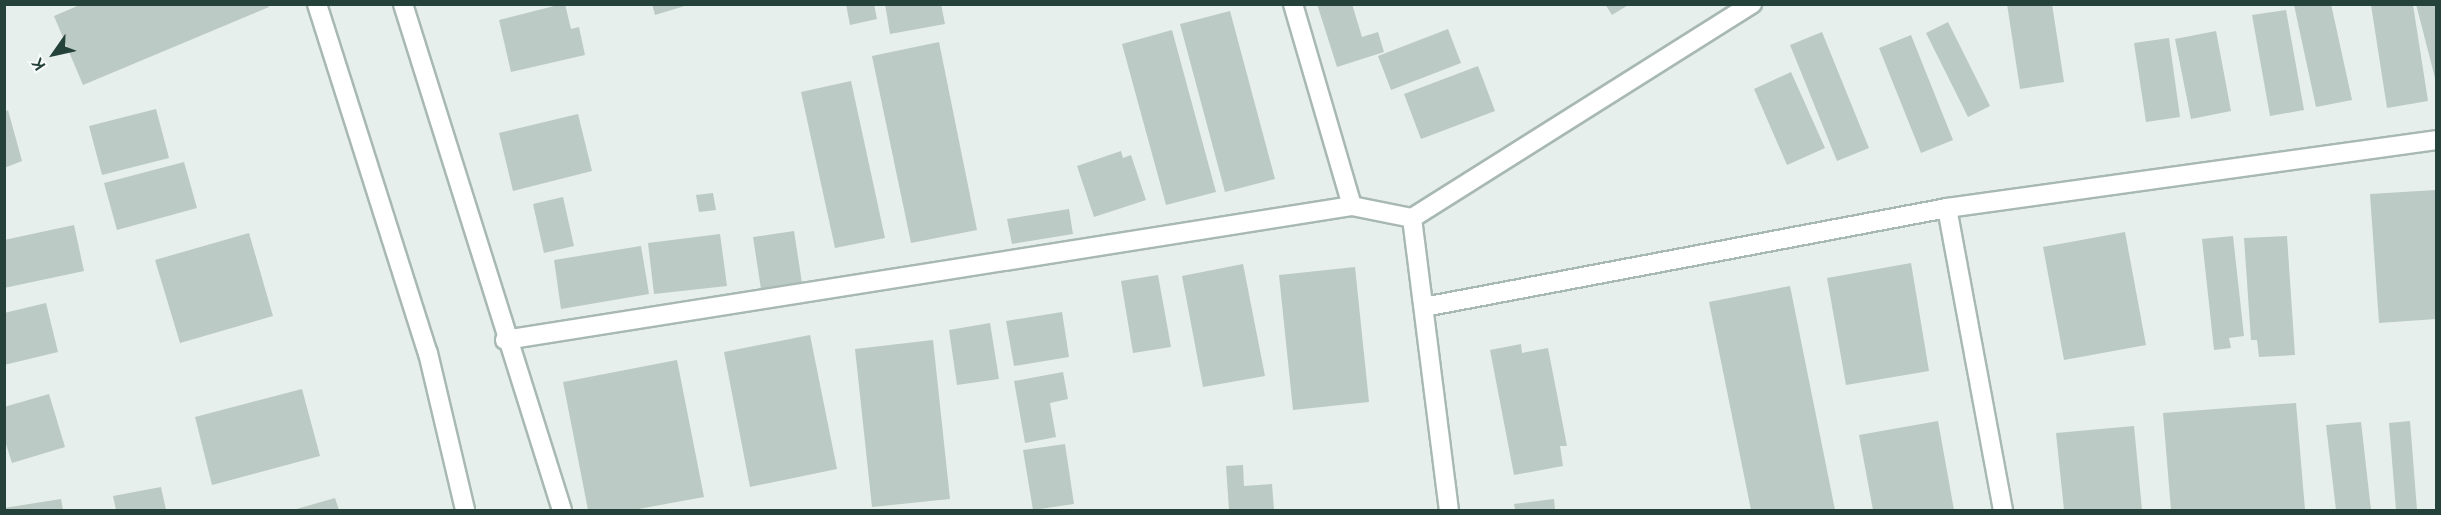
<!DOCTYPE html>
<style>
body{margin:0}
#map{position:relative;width:2441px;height:515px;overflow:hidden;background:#e6efeb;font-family:Raleway,sans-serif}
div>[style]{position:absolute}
.building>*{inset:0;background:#bbcac4}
.roads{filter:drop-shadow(2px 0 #a8b8b2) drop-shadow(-2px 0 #a8b8b2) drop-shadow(0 2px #a8b8b2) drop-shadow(0 -2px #a8b8b2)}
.street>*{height:18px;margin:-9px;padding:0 9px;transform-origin:9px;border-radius:9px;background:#fff}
.secondary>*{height:18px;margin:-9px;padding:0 9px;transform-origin:9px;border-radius:9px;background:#fff}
span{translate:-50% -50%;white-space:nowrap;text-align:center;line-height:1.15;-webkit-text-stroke:4.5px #f7fbf9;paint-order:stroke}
.frame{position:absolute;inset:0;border:6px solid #24423a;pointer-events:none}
.north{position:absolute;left:24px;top:24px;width:60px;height:60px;-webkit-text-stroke:4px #f7fbf9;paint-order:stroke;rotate:236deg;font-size:16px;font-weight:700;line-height:24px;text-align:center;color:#24423a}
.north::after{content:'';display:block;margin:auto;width:21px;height:27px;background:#24423a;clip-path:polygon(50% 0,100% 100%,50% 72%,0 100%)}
</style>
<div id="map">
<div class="building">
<i style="clip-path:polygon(82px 4px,268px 4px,269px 7px,83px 85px,54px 16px)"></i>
<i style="clip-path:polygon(562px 4px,565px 4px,571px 29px,579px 27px,585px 55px,511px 72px,499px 20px)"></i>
<i style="clip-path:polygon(652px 4px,688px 4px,688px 5px,655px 15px)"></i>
<i style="clip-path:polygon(846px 4px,874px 4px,877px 19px,850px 25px)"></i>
<i style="clip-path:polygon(885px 4px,941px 4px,945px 24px,890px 34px)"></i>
<i style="clip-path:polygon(1317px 4px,1352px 4px,1362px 37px,1378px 32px,1384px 52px,1337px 67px)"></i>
<i style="clip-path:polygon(1605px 4px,1630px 4px,1612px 15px)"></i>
<i style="clip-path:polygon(2007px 4px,2052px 4px,2064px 82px,2020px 89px)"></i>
<i style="clip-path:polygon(2331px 4px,2352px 100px,2316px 107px,2294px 5px)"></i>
<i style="clip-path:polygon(2416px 4px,2436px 4px,2436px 82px)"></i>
<i style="clip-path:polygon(2371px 5px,2413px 5px,2428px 101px,2387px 108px)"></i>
<i style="clip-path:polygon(2286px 10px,2304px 110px,2270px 116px,2252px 15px)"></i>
<i style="clip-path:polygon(1230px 11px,1275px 179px,1225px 192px,1180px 24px)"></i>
<i style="clip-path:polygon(1948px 22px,1990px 106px,1968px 117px,1926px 33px)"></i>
<i style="clip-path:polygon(1448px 29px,1461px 63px,1391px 90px,1378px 56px)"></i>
<i style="clip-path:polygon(1172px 30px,1216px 192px,1166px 205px,1122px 44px)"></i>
<i style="clip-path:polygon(2216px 31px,2231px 111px,2191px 119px,2175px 39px)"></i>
<i style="clip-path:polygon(1822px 32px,1869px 148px,1837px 161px,1790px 45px)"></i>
<i style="clip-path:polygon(1911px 35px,1953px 140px,1921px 153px,1879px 48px)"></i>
<i style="clip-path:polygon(2169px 38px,2180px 117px,2146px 122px,2134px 43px)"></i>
<i style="clip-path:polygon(939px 42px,977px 230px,911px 243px,872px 56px)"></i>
<i style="clip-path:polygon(1478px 66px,1495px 111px,1421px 139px,1404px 94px)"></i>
<i style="clip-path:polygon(1791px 72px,1825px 148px,1787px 165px,1754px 89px)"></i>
<i style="clip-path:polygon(851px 81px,885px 238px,835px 248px,801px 92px)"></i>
<i style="clip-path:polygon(156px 109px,169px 158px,102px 175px,89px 126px)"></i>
<i style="clip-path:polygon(8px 110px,22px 161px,4px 168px,4px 112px)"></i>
<i style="clip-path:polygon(578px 114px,592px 171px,513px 191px,499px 133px)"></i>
<i style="clip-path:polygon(1121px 151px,1123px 158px,1131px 155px,1146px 200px,1094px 217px,1077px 166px)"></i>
<i style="clip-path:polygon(184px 162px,197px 208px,117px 230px,104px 183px)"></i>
<i style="clip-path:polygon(2436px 190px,2436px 319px,2379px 323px,2370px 194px)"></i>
<i style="clip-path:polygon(713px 193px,716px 210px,699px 212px,696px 195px)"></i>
<i style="clip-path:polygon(563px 197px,574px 246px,544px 253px,533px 204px)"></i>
<i style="clip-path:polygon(1069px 209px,1073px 234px,1012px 244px,1007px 219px)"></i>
<i style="clip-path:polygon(74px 225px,84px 271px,4px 288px,4px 240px)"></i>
<i style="clip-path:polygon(794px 231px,802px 283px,761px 289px,753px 237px)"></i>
<i style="clip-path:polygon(2125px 232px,2146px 345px,2064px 360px,2043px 247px)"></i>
<i style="clip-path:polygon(249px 233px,273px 316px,180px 343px,155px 260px)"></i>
<i style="clip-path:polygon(720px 234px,727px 286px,654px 294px,648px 243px)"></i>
<i style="clip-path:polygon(2233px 236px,2244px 336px,2229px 338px,2231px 348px,2214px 350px,2202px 239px)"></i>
<i style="clip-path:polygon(2287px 236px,2295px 355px,2259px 357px,2257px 340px,2251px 340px,2244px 238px)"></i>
<i style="clip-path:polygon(641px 246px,649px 294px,561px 309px,554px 260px)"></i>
<i style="clip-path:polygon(1911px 263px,1929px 371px,1846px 385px,1827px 278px)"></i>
<i style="clip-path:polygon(1243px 264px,1265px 376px,1203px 387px,1182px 276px)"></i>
<i style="clip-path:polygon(1355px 267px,1369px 402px,1293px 410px,1279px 275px)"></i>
<i style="clip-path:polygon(1158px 275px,1171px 347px,1133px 353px,1121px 281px)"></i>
<i style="clip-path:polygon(1790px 286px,1835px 510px,1751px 510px,1709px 302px)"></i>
<i style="clip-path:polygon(46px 303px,58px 352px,4px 365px,4px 313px)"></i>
<i style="clip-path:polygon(1062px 312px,1069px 357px,1014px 366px,1006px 321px)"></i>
<i style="clip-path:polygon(990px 323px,999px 379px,957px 385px,949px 330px)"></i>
<i style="clip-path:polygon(810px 335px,837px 469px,750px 487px,724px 352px)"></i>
<i style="clip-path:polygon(933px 340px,950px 499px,872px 507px,855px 349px)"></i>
<i style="clip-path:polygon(1521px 344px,1522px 353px,1548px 348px,1567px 446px,1560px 446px,1563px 466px,1514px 475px,1490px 350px)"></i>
<i style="clip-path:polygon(677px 360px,704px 497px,633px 510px,588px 510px,563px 382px)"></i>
<i style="clip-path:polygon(1063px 372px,1068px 399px,1050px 403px,1056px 437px,1025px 443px,1014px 381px)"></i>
<i style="clip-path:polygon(302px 389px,320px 456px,212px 485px,195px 417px)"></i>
<i style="clip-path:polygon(49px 394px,65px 447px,12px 463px,4px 438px,4px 407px)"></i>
<i style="clip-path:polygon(2296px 403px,2305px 510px,2171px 510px,2163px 413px)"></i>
<i style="clip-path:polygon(1938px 421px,1954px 510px,1873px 510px,1859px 435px)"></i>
<i style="clip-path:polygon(2410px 421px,2417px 510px,2396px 510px,2389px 423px)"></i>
<i style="clip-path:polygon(2361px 422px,2371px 510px,2336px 510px,2326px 425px)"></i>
<i style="clip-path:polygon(2134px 426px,2142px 510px,2064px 510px,2056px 433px)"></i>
<i style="clip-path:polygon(1065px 444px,1074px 504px,1033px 510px,1023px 450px)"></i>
<i style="clip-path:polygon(1243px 465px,1244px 486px,1272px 484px,1274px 510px,1229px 510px,1226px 466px)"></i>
<i style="clip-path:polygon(161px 487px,166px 510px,116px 510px,113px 496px)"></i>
<i style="clip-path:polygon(335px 498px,339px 510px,293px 510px)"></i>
<i style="clip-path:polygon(61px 499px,63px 510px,4px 510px,4px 508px)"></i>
<i style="clip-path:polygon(1554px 499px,1555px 510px,1515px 510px,1514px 504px)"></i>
</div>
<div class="roads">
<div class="street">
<i style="left:1293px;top:4px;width:210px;rotate:73.7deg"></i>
<i style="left:1947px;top:208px;width:307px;rotate:79.5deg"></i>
<i style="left:1412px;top:218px;width:294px;rotate:82.8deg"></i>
<i style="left:1424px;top:307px;width:532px;rotate:-10.72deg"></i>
<i style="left:1947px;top:208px;width:494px;rotate:-7.9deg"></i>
<i style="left:505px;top:340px;width:858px;rotate:-8.99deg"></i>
<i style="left:1352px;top:206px;width:61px;rotate:11.3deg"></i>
<i style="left:1412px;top:218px;width:402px;rotate:-32.2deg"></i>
</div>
<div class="secondary">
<i style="left:317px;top:4px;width:366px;rotate:72.4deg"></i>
<i style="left:428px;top:353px;width:161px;rotate:76.7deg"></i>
<i style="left:403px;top:4px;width:530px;rotate:72.56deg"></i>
</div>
</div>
<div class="frame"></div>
<div class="north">K</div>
</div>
